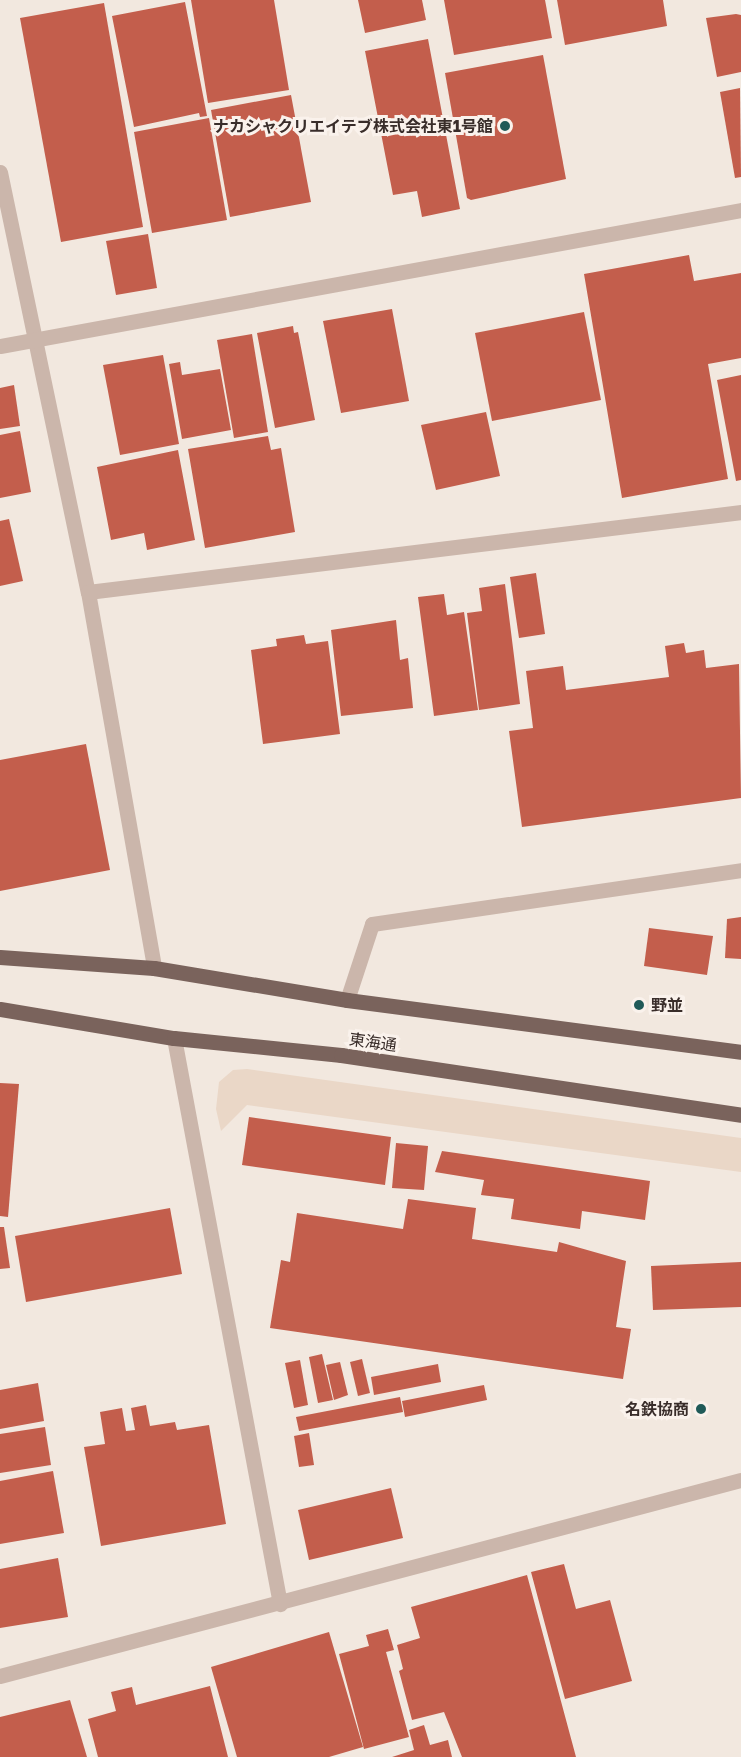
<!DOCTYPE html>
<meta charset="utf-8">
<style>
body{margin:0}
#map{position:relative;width:741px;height:1757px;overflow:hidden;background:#f2e8df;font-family:"Golos Text","Noto Sans JP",sans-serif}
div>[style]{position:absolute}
.plaza>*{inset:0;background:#ead7c7}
.building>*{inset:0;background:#c35e4c}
.minor>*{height:15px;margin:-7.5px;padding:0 7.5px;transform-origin:7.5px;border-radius:7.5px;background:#cbb6ab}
.major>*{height:15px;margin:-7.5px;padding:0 7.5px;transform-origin:7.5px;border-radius:7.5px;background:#7a635c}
.dots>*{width:16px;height:16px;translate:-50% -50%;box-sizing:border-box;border:3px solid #faf2ec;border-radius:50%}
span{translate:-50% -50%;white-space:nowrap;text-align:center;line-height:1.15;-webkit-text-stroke:6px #faf2ec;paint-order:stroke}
.poi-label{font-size:16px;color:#392d2a;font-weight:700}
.right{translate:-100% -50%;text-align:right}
.left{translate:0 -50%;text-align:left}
.street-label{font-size:16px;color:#392d2a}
</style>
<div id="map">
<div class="plaza">
<i style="clip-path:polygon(247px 1069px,741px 1138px,741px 1172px,247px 1105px,221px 1131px,216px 1109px,219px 1082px,233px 1070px)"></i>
</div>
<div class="building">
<i style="clip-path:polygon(191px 0,274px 0,289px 90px,208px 103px)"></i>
<i style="clip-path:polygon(358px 0,422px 0,426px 20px,365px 33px)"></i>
<i style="clip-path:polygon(444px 0,545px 0,552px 38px,454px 55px)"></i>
<i style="clip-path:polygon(557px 0,663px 0,667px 26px,565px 45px)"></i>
<i style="clip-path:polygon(185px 2px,207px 116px,200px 117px,199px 113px,134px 127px,112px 16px)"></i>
<i style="clip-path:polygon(104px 3px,143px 227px,61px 242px,20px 18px)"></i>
<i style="clip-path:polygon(736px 14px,741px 15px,741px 72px,717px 77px,706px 18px)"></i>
<i style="clip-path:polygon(428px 39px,460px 209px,422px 217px,417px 191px,393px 195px,365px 51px)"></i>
<i style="clip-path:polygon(543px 55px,566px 179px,471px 200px,467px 198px,445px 73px)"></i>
<i style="clip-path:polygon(740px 88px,741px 177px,735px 178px,720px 92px)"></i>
<i style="clip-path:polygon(291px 95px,311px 202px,230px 217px,211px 110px)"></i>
<i style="clip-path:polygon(209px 118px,227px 220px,152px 233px,134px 132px)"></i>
<i style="clip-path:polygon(148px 234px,157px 288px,116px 295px,106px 241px)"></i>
<i style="clip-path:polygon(689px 255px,694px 281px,741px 273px,741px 358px,708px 364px,728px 479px,622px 498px,584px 274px)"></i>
<i style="clip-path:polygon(392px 309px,409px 401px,341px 413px,323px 321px)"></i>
<i style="clip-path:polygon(584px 312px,601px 400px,492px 421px,475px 333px)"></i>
<i style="clip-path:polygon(293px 326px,294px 333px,298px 332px,315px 420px,275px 428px,257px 333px)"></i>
<i style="clip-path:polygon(252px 334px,268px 432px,234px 438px,217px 340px)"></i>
<i style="clip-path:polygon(163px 355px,179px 444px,120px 455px,103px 365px)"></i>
<i style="clip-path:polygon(180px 362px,182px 375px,220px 369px,231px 430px,182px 439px,169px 364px)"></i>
<i style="clip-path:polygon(741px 375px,741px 480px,736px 481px,717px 380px)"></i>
<i style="clip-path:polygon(14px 385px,20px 426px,0 429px,0 388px)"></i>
<i style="clip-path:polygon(486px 412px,500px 476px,436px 490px,421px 425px)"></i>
<i style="clip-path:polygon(20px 431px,31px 492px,0 498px,0 435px)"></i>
<i style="clip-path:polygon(268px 436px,271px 450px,281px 448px,295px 532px,205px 548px,188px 449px)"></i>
<i style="clip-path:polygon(178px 450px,195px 540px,147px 550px,144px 533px,111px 540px,97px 467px)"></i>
<i style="clip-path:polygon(9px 519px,23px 581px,0 586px,0 521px)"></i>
<i style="clip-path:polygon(536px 573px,545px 634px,519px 638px,510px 577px)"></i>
<i style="clip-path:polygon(505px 584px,520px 704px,479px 710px,467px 613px,482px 611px,479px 588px)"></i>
<i style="clip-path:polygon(444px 594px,447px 615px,464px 612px,478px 710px,434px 716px,418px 597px)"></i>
<i style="clip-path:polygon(396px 620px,400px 660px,408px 658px,413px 708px,341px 716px,331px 630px)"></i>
<i style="clip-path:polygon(304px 635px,306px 644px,328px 641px,340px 734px,263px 744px,251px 650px,277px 646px,276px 639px)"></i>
<i style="clip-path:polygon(684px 643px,686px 653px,704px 650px,706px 668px,739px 664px,741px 798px,522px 827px,509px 731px,533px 728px,526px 671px,563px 666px,566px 690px,669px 677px,665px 646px)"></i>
<i style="clip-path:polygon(86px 744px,110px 870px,0 891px,0 760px)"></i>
<i style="clip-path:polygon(741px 917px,741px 959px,725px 958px,727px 919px)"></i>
<i style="clip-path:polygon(649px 928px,713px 936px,707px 975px,644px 966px)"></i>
<i style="clip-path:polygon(0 1083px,19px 1084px,8px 1217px,0 1216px)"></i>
<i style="clip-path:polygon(249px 1117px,391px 1137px,385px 1185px,242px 1165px)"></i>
<i style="clip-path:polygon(396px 1143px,428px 1146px,424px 1190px,392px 1188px)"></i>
<i style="clip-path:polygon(442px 1151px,650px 1181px,645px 1220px,582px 1211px,580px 1229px,511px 1219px,514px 1199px,481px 1195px,484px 1180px,435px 1172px)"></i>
<i style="clip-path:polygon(408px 1199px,476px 1208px,472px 1239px,557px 1252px,559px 1242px,626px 1261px,616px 1327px,631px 1329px,623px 1379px,270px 1328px,281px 1260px,290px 1262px,297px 1213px,403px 1229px)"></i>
<i style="clip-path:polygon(170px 1208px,182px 1274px,26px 1302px,15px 1236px)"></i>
<i style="clip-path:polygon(0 1227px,4px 1227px,10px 1268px,0 1269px)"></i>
<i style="clip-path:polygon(741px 1262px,741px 1307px,653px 1310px,651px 1266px)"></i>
<i style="clip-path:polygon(322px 1354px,333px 1400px,318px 1403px,309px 1357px)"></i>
<i style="clip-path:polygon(362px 1359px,370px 1393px,358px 1396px,350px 1362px)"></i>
<i style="clip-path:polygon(300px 1360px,308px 1405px,294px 1408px,285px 1363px)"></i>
<i style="clip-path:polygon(340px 1362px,348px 1395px,334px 1400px,326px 1365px)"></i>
<i style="clip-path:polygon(438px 1364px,441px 1382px,374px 1395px,371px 1377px)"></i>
<i style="clip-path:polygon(38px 1383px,44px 1421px,0 1429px,0 1390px)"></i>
<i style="clip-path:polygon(484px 1385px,487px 1400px,405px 1417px,402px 1401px)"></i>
<i style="clip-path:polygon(400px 1397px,403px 1412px,299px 1431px,296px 1417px)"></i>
<i style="clip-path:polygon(146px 1405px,150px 1426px,175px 1422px,177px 1430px,209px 1425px,226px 1524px,101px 1546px,84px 1447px,105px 1444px,100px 1412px,122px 1408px,126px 1431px,135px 1430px,131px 1408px)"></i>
<i style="clip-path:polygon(45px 1427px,51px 1465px,0 1473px,0 1434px)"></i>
<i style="clip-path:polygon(309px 1433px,314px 1465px,299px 1467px,294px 1436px)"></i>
<i style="clip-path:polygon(53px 1471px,64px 1533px,0 1544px,0 1481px)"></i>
<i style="clip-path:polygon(391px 1488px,403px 1538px,309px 1560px,298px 1510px)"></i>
<i style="clip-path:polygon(58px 1558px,68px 1617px,0 1628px,0 1569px)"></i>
<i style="clip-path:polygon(564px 1564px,576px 1609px,610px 1600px,632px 1681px,565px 1699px,531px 1572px)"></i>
<i style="clip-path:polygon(527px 1575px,576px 1757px,462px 1757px,444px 1712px,412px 1720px,399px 1671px,403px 1669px,397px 1645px,420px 1638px,411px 1607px)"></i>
<i style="clip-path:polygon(388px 1629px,394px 1650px,386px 1652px,409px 1737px,364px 1749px,339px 1654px,369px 1646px,366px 1635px)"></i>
<i style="clip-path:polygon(329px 1632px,363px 1747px,329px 1757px,237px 1757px,211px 1667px)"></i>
<i style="clip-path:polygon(210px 1686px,228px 1757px,98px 1757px,88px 1719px,116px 1711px,111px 1692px,132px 1687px,136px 1705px)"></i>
<i style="clip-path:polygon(70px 1700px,87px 1757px,0 1757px,0 1717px)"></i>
<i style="clip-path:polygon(424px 1725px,430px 1745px,448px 1740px,452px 1757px,392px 1757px,414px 1750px,409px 1730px)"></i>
</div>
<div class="minor">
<i style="left:0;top:172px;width:429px;rotate:78.2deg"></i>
<i style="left:88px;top:592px;width:382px;rotate:80deg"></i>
<i style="left:0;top:346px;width:753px;rotate:-10.4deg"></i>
<i style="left:88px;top:592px;width:658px;rotate:-6.98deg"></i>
<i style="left:347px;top:1000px;width:80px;rotate:-71.8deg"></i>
<i style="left:372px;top:924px;width:373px;rotate:-8.3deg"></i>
<i style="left:174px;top:1038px;width:576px;rotate:79.39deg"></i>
<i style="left:0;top:1676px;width:766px;rotate:-14.82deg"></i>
</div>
<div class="major">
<i style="left:0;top:957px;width:154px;rotate:4.1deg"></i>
<i style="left:154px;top:968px;width:196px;rotate:9.4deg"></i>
<i style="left:347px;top:1000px;width:397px;rotate:7.5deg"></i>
<i style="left:0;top:1009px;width:176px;rotate:9.5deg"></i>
<i style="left:174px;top:1038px;width:168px;rotate:5.8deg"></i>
<i style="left:341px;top:1055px;width:404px;rotate:8.5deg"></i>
</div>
<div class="dots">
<i style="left:505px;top:126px;background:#205a58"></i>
<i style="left:639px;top:1005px;background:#205a58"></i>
<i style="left:701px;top:1409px;background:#205a58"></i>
</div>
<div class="poi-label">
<span class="right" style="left:493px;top:126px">ナカシャクリエイテブ株式会社東1号館</span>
<span class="left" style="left:651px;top:1005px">野並</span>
<span class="right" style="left:689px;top:1409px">名鉄協商</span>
</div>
<div class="street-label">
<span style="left:373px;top:1042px;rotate:8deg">東海通</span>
</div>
</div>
